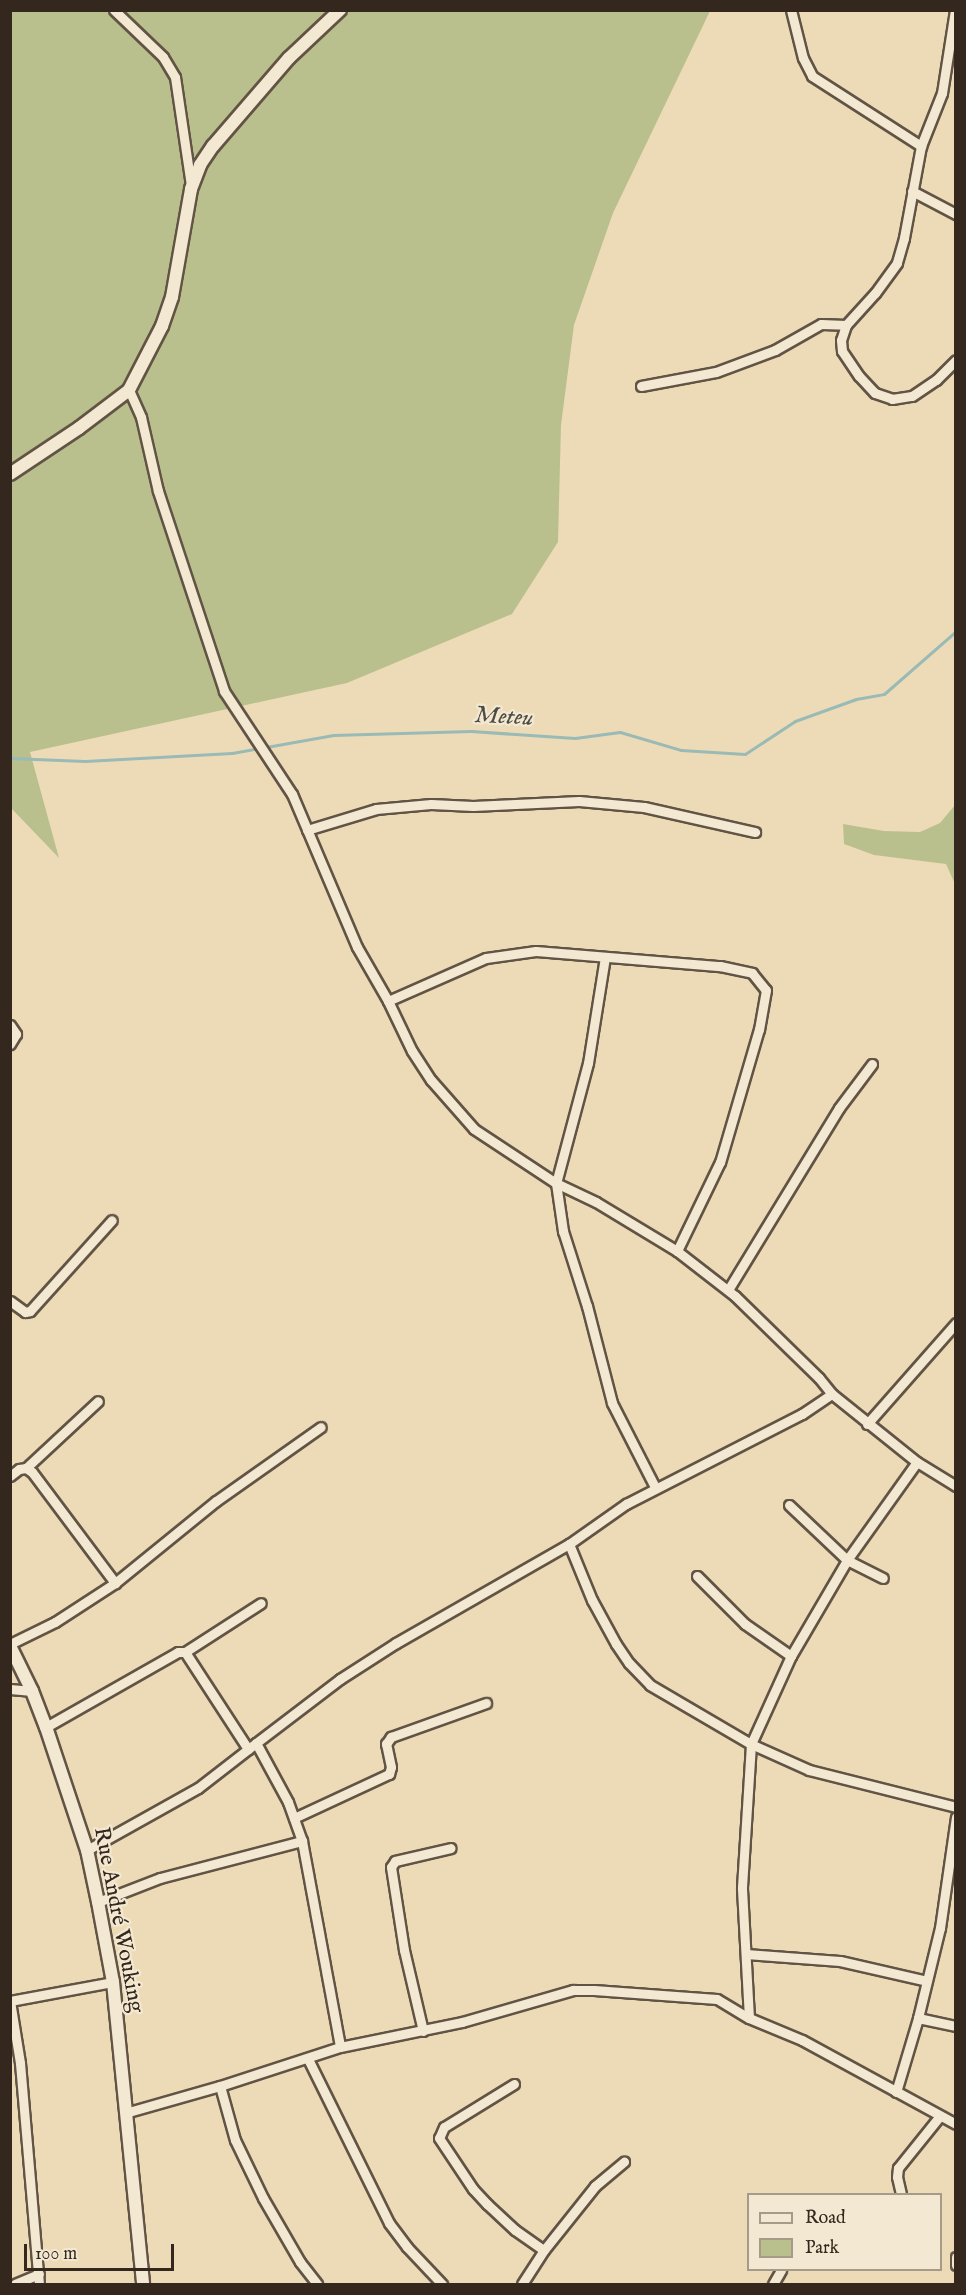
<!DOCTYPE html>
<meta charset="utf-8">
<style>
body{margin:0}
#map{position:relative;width:966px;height:2295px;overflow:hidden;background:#eddbb8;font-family:"IM FELL English",serif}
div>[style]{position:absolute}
.green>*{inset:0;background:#bac08d}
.stream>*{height:3px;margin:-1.5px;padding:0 1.5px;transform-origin:1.5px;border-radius:1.5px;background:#9abab5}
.roads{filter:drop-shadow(2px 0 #625444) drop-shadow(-2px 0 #625444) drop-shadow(0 2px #625444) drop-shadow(0 -2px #625444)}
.minor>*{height:9px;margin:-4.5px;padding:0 4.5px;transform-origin:4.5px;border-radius:4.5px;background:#f3e8d1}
.tertiary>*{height:12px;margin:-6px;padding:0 6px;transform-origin:6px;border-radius:6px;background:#f3e8d1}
span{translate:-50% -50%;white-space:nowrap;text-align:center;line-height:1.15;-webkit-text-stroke:4.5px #f3e8d1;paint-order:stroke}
.street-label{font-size:22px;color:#33271e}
.water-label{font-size:24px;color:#4d4c44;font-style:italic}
.frame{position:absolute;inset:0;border:12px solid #33271e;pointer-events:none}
.legend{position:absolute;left:747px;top:2193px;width:195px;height:78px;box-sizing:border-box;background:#f3e8d1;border:2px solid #a69b89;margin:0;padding:8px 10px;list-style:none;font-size:18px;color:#33271e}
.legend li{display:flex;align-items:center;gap:12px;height:30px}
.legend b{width:30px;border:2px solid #a69b89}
.scale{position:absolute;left:24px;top:2244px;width:150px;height:27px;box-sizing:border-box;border:3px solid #33271e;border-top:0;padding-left:8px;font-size:18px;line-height:21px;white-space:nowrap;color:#33271e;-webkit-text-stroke:4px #f3e8d1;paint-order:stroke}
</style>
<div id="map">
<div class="green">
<i style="clip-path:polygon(11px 11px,710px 11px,613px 213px,574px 325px,561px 425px,558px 542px,512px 614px,347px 683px,30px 752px,59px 858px,11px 808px)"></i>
<i style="clip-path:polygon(955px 805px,955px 884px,946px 864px,874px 855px,844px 844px,843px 824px,884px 831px,920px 832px,940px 823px)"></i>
</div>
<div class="stream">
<i style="left:10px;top:758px;width:75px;rotate:2.3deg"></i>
<i style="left:85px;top:761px;width:147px;rotate:-3.1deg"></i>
<i style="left:232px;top:753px;width:103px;rotate:-10.1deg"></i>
<i style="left:333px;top:735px;width:138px;rotate:-1.7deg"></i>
<i style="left:471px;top:731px;width:104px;rotate:3.9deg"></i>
<i style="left:575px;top:738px;width:45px;rotate:-7.6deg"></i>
<i style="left:620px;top:732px;width:64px;rotate:16.4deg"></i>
<i style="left:681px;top:750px;width:64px;rotate:3.6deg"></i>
<i style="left:745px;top:754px;width:60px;rotate:-33.4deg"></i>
<i style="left:795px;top:721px;width:65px;rotate:-19.8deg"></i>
<i style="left:856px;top:699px;width:28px;rotate:-10deg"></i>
<i style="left:884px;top:694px;width:96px;rotate:-41.2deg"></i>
</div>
<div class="roads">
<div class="minor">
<i style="left:114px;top:10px;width:68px;rotate:43.8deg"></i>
<i style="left:163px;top:57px;width:23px;rotate:59deg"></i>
<i style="left:175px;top:77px;width:110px;rotate:81.6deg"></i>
<i style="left:791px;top:10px;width:49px;rotate:76deg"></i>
<i style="left:803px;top:58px;width:20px;rotate:63deg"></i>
<i style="left:812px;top:76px;width:130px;rotate:32.7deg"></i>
<i style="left:955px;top:10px;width:84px;rotate:98.9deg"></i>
<i style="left:942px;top:93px;width:57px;rotate:111.6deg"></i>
<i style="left:921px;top:146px;width:94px;rotate:100.5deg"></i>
<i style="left:904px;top:238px;width:26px;rotate:106deg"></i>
<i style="left:897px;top:263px;width:37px;rotate:126deg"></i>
<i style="left:875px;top:293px;width:43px;rotate:132.2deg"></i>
<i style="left:846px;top:325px;width:16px;rotate:108deg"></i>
<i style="left:841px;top:340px;width:11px;rotate:85deg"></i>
<i style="left:842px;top:351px;width:30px;rotate:56deg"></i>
<i style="left:859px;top:376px;width:23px;rotate:47deg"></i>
<i style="left:875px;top:393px;width:18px;rotate:19deg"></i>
<i style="left:892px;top:399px;width:20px;rotate:-9deg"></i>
<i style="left:912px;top:396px;width:29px;rotate:-34deg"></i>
<i style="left:936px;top:380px;width:28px;rotate:-45deg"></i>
<i style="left:912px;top:191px;width:50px;rotate:27.6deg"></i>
<i style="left:641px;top:386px;width:76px;rotate:-10.6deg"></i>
<i style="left:716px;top:372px;width:63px;rotate:-20.4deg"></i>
<i style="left:775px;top:350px;width:53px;rotate:-29.5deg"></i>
<i style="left:821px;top:324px;width:25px;rotate:2deg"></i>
<i style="left:129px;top:390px;width:30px;rotate:66deg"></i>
<i style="left:141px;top:417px;width:76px;rotate:77.1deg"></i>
<i style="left:158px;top:491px;width:211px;rotate:71.7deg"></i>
<i style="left:224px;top:691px;width:123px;rotate:56.6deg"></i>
<i style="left:292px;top:794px;width:166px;rotate:67deg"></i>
<i style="left:357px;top:947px;width:62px;rotate:60.1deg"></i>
<i style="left:388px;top:1001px;width:55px;rotate:64.4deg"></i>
<i style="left:412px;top:1051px;width:35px;rotate:57deg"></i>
<i style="left:431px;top:1080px;width:65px;rotate:48.7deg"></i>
<i style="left:474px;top:1129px;width:98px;rotate:33.4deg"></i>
<i style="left:556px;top:1183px;width:44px;rotate:25.4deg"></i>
<i style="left:596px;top:1202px;width:95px;rotate:31.2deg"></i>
<i style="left:677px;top:1251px;width:73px;rotate:37.8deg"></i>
<i style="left:735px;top:1296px;width:117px;rotate:44.3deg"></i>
<i style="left:819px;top:1378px;width:21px;rotate:51deg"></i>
<i style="left:832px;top:1394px;width:109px;rotate:38.7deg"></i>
<i style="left:917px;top:1462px;width:46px;rotate:31.6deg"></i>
<i style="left:307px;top:830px;width:72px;rotate:-16.9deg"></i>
<i style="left:376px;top:809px;width:55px;rotate:-5.2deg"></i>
<i style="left:431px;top:804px;width:42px;rotate:2.7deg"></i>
<i style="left:473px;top:806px;width:106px;rotate:-2.7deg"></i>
<i style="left:579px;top:801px;width:65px;rotate:5.3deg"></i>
<i style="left:644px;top:807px;width:114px;rotate:12.7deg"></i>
<i style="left:605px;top:957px;width:107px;rotate:99.1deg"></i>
<i style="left:588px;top:1063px;width:124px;rotate:104.9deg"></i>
<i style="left:556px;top:1183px;width:49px;rotate:81.7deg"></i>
<i style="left:563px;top:1231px;width:79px;rotate:72.3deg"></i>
<i style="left:587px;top:1306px;width:100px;rotate:75.5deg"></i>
<i style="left:612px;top:1403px;width:94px;rotate:62.9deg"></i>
<i style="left:388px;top:1001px;width:107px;rotate:-23.7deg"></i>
<i style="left:486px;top:958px;width:50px;rotate:-8deg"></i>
<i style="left:536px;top:951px;width:185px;rotate:4.7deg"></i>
<i style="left:720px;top:966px;width:33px;rotate:12deg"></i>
<i style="left:752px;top:973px;width:22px;rotate:51deg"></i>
<i style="left:766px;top:990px;width:40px;rotate:100deg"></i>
<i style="left:759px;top:1029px;width:139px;rotate:106.3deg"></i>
<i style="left:720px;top:1162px;width:99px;rotate:115.8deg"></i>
<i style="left:10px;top:1025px;width:11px;rotate:56deg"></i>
<i style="left:16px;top:1034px;width:12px;rotate:121deg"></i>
<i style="left:728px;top:1290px;width:213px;rotate:-58.6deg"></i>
<i style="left:839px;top:1108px;width:55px;rotate:-53.1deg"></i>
<i style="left:10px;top:1301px;width:19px;rotate:36deg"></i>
<i style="left:25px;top:1312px;width:5px;rotate:-11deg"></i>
<i style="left:30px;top:1311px;width:122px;rotate:-48deg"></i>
<i style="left:867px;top:1424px;width:135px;rotate:-48.6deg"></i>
<i style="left:26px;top:1468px;width:7px;rotate:34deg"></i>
<i style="left:32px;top:1472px;width:139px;rotate:53.2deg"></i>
<i style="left:10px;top:1476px;width:11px;rotate:-38deg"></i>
<i style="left:19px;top:1469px;width:7px;rotate:-8deg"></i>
<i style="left:26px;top:1468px;width:98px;rotate:-42.9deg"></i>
<i style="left:789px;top:1505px;width:80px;rotate:43.5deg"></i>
<i style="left:847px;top:1560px;width:40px;rotate:26.6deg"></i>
<i style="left:569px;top:1544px;width:61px;rotate:67.7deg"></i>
<i style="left:592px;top:1600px;width:50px;rotate:61.4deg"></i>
<i style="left:616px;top:1644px;width:23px;rotate:56deg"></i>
<i style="left:629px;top:1663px;width:30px;rotate:46deg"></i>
<i style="left:650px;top:1685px;width:117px;rotate:30.3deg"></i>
<i style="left:751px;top:1744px;width:64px;rotate:24.1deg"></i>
<i style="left:809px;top:1770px;width:152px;rotate:14.1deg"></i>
<i style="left:697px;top:1576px;width:68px;rotate:45deg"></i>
<i style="left:745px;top:1624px;width:56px;rotate:34.8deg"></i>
<i style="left:10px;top:1644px;width:50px;rotate:-26.1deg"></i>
<i style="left:55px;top:1622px;width:72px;rotate:-33deg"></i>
<i style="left:115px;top:1583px;width:130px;rotate:-39.1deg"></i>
<i style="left:216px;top:1501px;width:128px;rotate:-35.2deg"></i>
<i style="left:185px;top:1652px;width:90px;rotate:-32.8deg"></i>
<i style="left:10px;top:1689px;width:22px;rotate:5deg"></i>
<i style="left:46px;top:1727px;width:152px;rotate:-29.6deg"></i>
<i style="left:178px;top:1652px;width:7px"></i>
<i style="left:185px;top:1652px;width:116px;rotate:57deg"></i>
<i style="left:256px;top:1743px;width:106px;rotate:-37.3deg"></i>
<i style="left:340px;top:1679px;width:67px;rotate:-32.7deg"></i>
<i style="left:396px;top:1643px;width:199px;rotate:-29.8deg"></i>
<i style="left:569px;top:1544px;width:70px;rotate:-35.1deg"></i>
<i style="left:626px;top:1504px;width:198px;rotate:-27.1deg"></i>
<i style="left:802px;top:1414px;width:36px;rotate:-34deg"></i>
<i style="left:294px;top:1818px;width:105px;rotate:-24.9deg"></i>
<i style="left:389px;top:1774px;width:7px;rotate:-74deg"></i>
<i style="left:391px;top:1767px;width:24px;rotate:-102deg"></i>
<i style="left:386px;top:1744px;width:9px;rotate:-54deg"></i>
<i style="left:391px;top:1737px;width:101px;rotate:-19.7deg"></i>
<i style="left:87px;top:1850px;width:127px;rotate:-29.2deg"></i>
<i style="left:198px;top:1788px;width:73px;rotate:-37.8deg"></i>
<i style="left:256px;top:1743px;width:67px;rotate:61.5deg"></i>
<i style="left:288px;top:1802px;width:41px;rotate:70.3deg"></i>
<i style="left:302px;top:1841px;width:209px;rotate:79.5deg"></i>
<i style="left:98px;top:1902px;width:66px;rotate:-21.2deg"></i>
<i style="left:160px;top:1878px;width:147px;rotate:-14.6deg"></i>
<i style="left:746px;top:1954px;width:94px;rotate:4.3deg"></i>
<i style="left:840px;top:1961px;width:89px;rotate:12.9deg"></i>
<i style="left:10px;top:2001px;width:63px;rotate:80.8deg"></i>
<i style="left:20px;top:2063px;width:222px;rotate:85.1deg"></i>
<i style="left:10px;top:2001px;width:105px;rotate:-10.5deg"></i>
<i style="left:749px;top:2018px;width:131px;rotate:-93.1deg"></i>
<i style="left:742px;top:1887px;width:143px;rotate:-86.4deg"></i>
<i style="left:751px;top:1744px;width:97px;rotate:-65.6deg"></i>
<i style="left:791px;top:1656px;width:111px;rotate:-59.7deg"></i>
<i style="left:847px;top:1560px;width:120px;rotate:-54.5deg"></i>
<i style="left:918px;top:2018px;width:39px;rotate:12deg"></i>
<i style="left:423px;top:2031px;width:83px;rotate:-103.2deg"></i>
<i style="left:404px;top:1950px;width:84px;rotate:-98.9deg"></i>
<i style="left:391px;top:1867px;width:7px;rotate:-56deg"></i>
<i style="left:395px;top:1861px;width:57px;rotate:-13.1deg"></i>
<i style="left:308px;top:2059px;width:183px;rotate:63.7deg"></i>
<i style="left:389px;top:2223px;width:30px;rotate:53deg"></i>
<i style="left:407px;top:2247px;width:51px;rotate:46.6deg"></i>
<i style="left:514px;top:2084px;width:82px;rotate:148.4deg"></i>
<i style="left:444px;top:2127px;width:12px;rotate:114deg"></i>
<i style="left:439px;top:2138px;width:61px;rotate:56.3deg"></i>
<i style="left:473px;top:2189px;width:21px;rotate:47deg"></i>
<i style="left:487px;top:2204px;width:38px;rotate:43deg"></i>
<i style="left:515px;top:2230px;width:35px;rotate:35deg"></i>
<i style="left:220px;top:2086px;width:56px;rotate:74.5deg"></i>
<i style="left:235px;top:2140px;width:64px;rotate:64.2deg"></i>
<i style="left:263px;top:2198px;width:74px;rotate:60deg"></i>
<i style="left:300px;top:2262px;width:28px;rotate:52deg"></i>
<i style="left:896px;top:2092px;width:77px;rotate:-73.4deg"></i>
<i style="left:918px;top:2018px;width:93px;rotate:-76.3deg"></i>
<i style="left:940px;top:1928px;width:112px;rotate:-81.8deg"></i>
<i style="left:125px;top:2113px;width:99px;rotate:-15.9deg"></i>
<i style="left:220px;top:2086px;width:126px;rotate:-18deg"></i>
<i style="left:340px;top:2047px;width:125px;rotate:-11.6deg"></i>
<i style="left:462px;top:2022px;width:116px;rotate:-16.1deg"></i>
<i style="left:573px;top:1990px;width:21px"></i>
<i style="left:594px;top:1990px;width:123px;rotate:4.2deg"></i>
<i style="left:717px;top:1999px;width:37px;rotate:31deg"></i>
<i style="left:749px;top:2018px;width:57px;rotate:22.5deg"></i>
<i style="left:802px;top:2040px;width:175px;rotate:28.6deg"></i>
<i style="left:901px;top:2194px;width:17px;rotate:-103deg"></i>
<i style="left:897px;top:2177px;width:9px;rotate:-84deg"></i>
<i style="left:898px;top:2168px;width:65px;rotate:-51.2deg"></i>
<i style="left:956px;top:2257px;width:8px;rotate:90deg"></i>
<i style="left:15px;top:2284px;width:26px;rotate:-23deg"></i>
<i style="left:522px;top:2284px;width:40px;rotate:-57.1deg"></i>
<i style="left:544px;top:2250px;width:82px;rotate:-51.4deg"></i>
<i style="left:595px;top:2186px;width:38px;rotate:-40deg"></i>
<i style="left:773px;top:2284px;width:16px;rotate:-60deg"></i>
</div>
<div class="tertiary">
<i style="left:10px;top:474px;width:83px;rotate:-33.7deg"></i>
<i style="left:79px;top:428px;width:63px;rotate:-37.2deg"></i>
<i style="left:129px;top:390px;width:72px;rotate:-62.7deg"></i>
<i style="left:162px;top:326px;width:31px;rotate:-71deg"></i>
<i style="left:172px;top:297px;width:110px;rotate:-80deg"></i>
<i style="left:191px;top:189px;width:26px;rotate:-69deg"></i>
<i style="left:200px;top:165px;width:23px;rotate:-56deg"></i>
<i style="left:213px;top:146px;width:116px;rotate:-49.2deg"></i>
<i style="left:289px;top:58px;width:70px;rotate:-43.3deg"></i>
<i style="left:10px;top:1646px;width:50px;rotate:63.9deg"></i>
<i style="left:32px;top:1691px;width:39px;rotate:69deg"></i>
<i style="left:46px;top:1727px;width:130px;rotate:71.6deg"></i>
<i style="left:87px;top:1850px;width:53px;rotate:78.1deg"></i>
<i style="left:98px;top:1902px;width:81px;rotate:79.4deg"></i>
<i style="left:113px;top:1982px;width:303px;rotate:84.3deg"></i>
</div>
</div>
<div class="street-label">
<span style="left:118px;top:1920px;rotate:79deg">Rue André Wouking</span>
</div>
<div class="water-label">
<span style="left:504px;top:717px;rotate:3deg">Meteu</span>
</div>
<div class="frame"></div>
<ul class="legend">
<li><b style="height:8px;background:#f3e8d1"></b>Road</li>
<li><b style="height:16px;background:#bac08d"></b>Park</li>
</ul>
<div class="scale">100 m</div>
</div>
